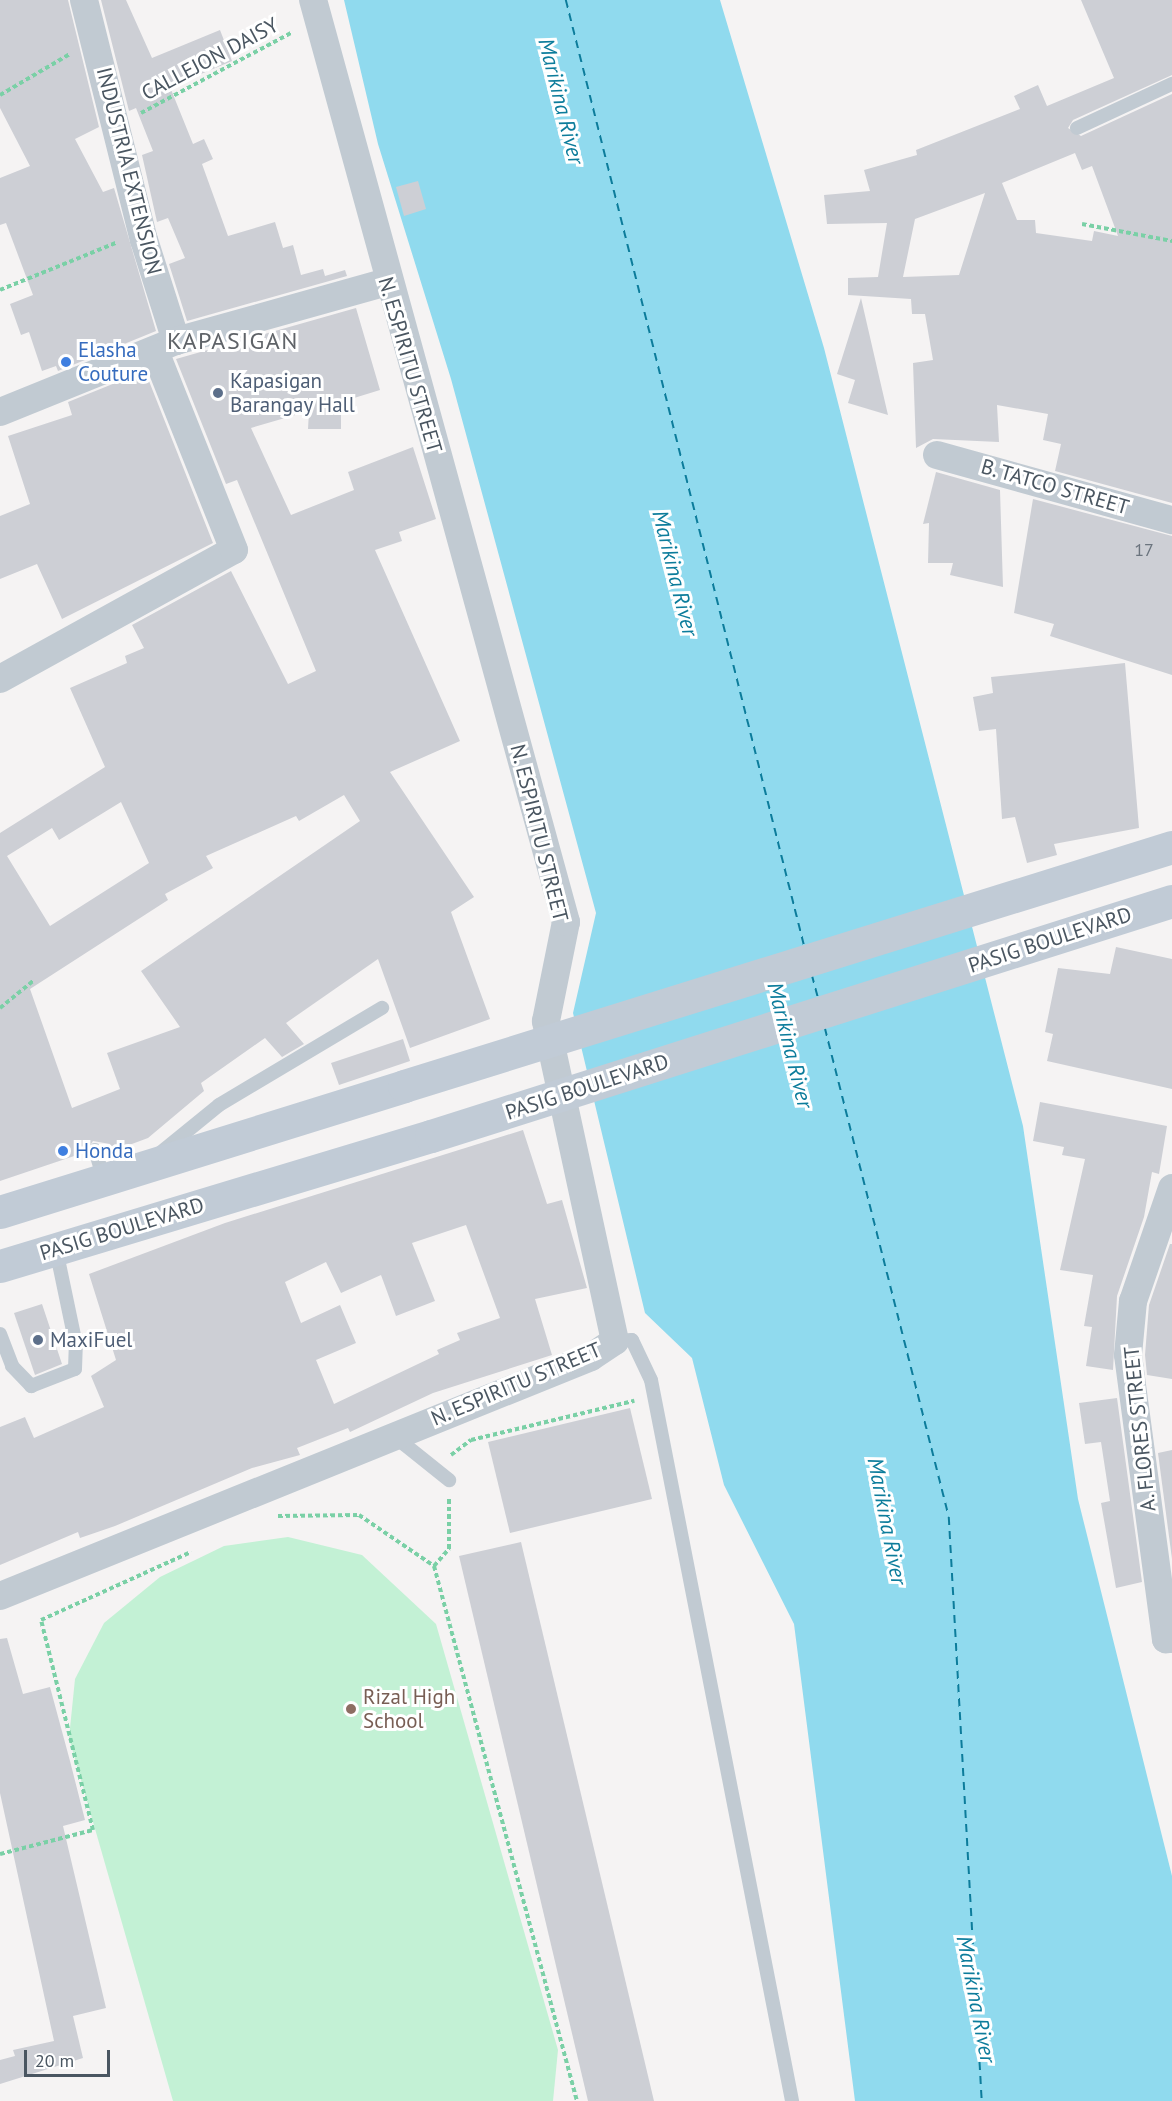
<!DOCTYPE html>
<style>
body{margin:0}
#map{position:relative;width:1172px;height:2101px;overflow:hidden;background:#f5f3f3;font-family:"PT Sans",sans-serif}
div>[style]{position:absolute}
.green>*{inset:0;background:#c3f1d5}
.water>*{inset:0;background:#90daee}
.ferry>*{height:1.5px;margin-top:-0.75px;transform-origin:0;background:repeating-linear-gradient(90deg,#0c7c9b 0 8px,transparent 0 14px)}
.building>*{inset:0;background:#cdcfd5}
.path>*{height:4px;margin-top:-2px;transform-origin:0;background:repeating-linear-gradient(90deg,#7ad0a6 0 4.5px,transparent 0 7.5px)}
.service>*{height:14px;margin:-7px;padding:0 7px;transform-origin:7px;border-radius:7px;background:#c1cad2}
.minor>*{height:28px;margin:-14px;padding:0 14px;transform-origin:14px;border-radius:14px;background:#c1cad2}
.secondary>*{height:33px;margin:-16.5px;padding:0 16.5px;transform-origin:16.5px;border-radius:16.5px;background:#c1cbd6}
.secondary-bridge>*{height:33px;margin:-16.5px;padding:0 16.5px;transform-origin:16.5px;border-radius:16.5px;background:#c1cbd6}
.dots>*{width:16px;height:16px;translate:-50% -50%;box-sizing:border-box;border:3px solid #fff;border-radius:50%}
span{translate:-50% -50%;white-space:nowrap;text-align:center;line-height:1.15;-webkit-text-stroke:6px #fff;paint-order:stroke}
.number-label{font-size:18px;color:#6b747e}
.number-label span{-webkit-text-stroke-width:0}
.street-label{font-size:21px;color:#4a5661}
.shop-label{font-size:21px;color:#366cbe}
.left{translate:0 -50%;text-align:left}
.service-label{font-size:21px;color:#4e5e75}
.education-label{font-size:21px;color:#785e54}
.water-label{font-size:22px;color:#0c7c9b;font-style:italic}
.quarter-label{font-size:24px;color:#5f6368;letter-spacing:1.5px}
.scale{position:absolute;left:24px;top:2050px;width:86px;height:27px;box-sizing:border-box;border:3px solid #4a5661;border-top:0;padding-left:8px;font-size:18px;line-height:21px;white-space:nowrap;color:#4a5661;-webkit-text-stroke:4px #fff;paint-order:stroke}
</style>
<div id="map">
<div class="green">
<i style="clip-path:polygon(288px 1537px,362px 1555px,436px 1624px,558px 2050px,553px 2101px,173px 2101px,69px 1738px,75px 1679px,104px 1623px,160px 1577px,224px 1546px)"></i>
</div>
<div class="water">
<i style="clip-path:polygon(344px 0,720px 0,824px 348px,1023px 1126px,1078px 1499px,1172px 1876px,1172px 2101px,855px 2101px,794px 1624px,724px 1485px,692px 1358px,645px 1313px,573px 1013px,596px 913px,451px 379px,378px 144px)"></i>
</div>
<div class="ferry">
<i style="left:566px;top:0;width:975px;rotate:75.86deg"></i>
<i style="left:812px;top:975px;width:23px;rotate:75deg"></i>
<i style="left:825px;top:1028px;width:504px;rotate:75.77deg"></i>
<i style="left:949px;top:1517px;width:585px;rotate:86.77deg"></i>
</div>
<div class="building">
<i style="clip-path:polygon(0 0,68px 0,99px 127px,75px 139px,103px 192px,114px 188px,156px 331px,58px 371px,56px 366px,42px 371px,29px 332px,21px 335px,10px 304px,33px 295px,6px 223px,0 225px,0 178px,30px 166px,0 108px)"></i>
<i style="clip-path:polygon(101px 0,126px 0,152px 58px,220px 30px,232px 61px,170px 87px,193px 144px,204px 139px,213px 159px,202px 164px,228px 236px,275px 222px,283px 248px,293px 245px,301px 275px,323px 269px,325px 276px,345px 270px,347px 276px,187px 321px,169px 264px,185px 258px,168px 218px,157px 222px,142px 155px,153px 151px,136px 108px,129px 111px)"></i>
<i style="clip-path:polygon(evenodd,1081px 0,1172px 0,1172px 75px,1073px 120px,1068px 128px,1081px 136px,1172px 94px,1172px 503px,1055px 471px,1061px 444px,1043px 440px,1048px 414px,997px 405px,999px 442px,933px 439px,916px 448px,913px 363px,933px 360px,925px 314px,912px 314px,911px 299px,848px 295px,848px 278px,878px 277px,887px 223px,827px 224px,824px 195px,870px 191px,864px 170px,917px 155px,916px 150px,1020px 109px,1014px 96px,1038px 85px,1047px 106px,1114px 78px,1081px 0,1075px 153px,1082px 170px,1092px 166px,1118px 236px,1094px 231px,1092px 241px,1036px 233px,1035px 220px,1017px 220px,1002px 183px,1075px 153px,1081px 0,985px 193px,959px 275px,903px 277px,915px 219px,985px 193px)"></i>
<i style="clip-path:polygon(418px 181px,426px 209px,404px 216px,396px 187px)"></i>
<i style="clip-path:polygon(861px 298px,878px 372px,888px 415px,848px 403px,855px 380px,837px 374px)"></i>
<i style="clip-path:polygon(evenodd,356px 308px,380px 390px,341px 402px,341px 429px,308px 429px,309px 411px,251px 428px,291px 515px,354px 490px,348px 472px,413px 447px,436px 519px,399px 532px,402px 541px,375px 550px,460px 741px,390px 772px,474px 897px,451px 912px,490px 1019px,410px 1048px,378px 959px,286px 1023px,304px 1044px,282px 1057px,265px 1038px,201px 1083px,204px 1091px,148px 1138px,113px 1151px,110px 1144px,93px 1141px,86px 1152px,0 1181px,0 833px,105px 767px,70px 688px,127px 663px,125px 656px,144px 648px,132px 625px,231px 571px,288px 684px,316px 671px,237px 480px,226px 484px,176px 359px,356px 308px,344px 795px,360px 821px,141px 971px,180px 1027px,107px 1053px,120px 1089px,72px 1108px,30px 989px,168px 900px,165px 894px,213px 868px,206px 856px,296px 816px,299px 821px,344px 795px,356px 308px,121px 802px,149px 863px,50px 926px,7px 856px,52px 828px,59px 840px,121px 802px)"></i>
<i style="clip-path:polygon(145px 371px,213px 543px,62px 619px,37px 564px,0 579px,0 516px,30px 504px,8px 436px,72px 415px,68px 402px)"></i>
<i style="clip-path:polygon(936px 472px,1000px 490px,1003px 587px,950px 575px,953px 563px,928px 563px,929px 523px,923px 524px)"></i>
<i style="clip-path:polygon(1033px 499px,1172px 536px,1172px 675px,1050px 636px,1054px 624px,1014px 613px)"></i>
<i style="clip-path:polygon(1125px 663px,1139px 828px,1054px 844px,1057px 855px,1027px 863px,1015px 817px,1002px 819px,996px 729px,979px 731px,973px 697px,993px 693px,991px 677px)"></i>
<i style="clip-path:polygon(1116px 947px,1172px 959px,1172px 1089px,1047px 1061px,1053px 1034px,1045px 1032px,1058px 968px,1110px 974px)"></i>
<i style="clip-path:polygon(403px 1039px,410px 1061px,339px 1085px,331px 1063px)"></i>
<i style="clip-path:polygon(1040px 1102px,1167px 1126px,1159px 1174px,1152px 1172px,1144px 1217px,1117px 1296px,1113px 1370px,1086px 1366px,1092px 1327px,1084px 1326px,1093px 1275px,1060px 1270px,1085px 1159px,1062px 1155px,1064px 1147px,1033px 1141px)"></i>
<i style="clip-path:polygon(evenodd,523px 1130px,547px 1204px,562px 1200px,587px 1288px,535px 1299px,552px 1355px,433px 1393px,350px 1432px,348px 1428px,297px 1448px,300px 1455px,252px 1468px,115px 1526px,80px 1538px,78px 1532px,0 1565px,0 1427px,25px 1417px,34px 1438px,104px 1407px,91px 1376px,116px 1360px,89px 1274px,225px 1223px,523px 1130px,466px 1225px,500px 1318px,457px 1333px,460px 1340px,437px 1350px,439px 1354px,334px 1404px,316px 1360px,356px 1343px,340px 1305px,301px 1323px,285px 1282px,326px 1262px,341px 1293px,381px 1275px,396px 1316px,435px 1301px,412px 1243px,466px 1225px)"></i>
<i style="clip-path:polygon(1170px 1244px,1172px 1244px,1172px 1379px,1147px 1375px,1145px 1355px,1149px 1305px)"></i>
<i style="clip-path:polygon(42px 1304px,62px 1364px,35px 1375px,14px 1313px)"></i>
<i style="clip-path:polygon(1117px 1398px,1142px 1582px,1116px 1588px,1101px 1503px,1110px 1501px,1101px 1442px,1085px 1444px,1079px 1403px)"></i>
<i style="clip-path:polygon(630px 1408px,652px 1499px,510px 1533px,488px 1442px)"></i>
<i style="clip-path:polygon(1172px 1450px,1172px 1559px,1158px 1453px)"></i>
<i style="clip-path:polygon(521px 1542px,654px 2101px,588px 2101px,459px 1556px)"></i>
<i style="clip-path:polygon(7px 1638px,23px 1694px,50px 1687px,70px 1761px,85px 1820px,63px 1826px,106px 2008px,73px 2016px,83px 2058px,0 2084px,0 2060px,15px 2056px,13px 2050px,54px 2041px,0 1793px,0 1639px)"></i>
</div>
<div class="path">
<i style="left:0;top:95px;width:81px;rotate:-30.4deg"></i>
<i style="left:141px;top:113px;width:172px;rotate:-28.1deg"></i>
<i style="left:1082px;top:224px;width:92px;rotate:10.7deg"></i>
<i style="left:0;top:290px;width:125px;rotate:-22.1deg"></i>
<i style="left:0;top:1008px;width:43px;rotate:-39.3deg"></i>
<i style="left:451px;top:1455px;width:25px;rotate:-37deg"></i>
<i style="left:471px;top:1440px;width:168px;rotate:-13.5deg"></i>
<i style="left:278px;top:1516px;width:81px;rotate:-0.7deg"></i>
<i style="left:359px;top:1515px;width:91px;rotate:34.2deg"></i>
<i style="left:434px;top:1566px;width:23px;rotate:-49deg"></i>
<i style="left:449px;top:1549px;width:50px;rotate:-90deg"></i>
<i style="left:434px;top:1566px;width:554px;rotate:75.04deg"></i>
<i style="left:0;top:1854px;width:96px;rotate:-14.5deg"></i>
<i style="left:93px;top:1830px;width:216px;rotate:-103.9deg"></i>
<i style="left:41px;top:1620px;width:165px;rotate:-24.4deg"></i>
</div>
<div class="service">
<i style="left:1077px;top:128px;width:105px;rotate:-24.9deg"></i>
<i style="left:95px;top:1150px;width:30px;rotate:73deg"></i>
<i style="left:159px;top:1154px;width:77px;rotate:-39.2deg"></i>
<i style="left:219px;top:1105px;width:190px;rotate:-30.8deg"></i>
<i style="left:0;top:1334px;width:34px;rotate:69deg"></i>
<i style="left:12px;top:1366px;width:28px;rotate:46deg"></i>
<i style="left:31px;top:1386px;width:47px;rotate:-21.1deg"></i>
<i style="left:75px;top:1369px;width:24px;rotate:-88deg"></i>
<i style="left:76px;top:1345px;width:98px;rotate:-101.8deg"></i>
<i style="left:615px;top:1341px;width:17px;rotate:-3deg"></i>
<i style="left:632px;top:1340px;width:44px;rotate:64.6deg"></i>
<i style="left:651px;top:1380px;width:735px;rotate:78.93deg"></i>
<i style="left:399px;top:1433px;width:12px;rotate:66deg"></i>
<i style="left:404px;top:1444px;width:58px;rotate:38.7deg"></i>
</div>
<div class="minor">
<i style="left:84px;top:0;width:247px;rotate:76deg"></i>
<i style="left:144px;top:240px;width:106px;rotate:72.4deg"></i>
<i style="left:0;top:412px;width:190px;rotate:-22deg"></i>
<i style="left:176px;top:341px;width:219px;rotate:-15.6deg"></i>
<i style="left:937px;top:455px;width:244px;rotate:15.5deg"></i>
<i style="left:0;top:679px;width:267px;rotate:-28.9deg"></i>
<i style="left:234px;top:550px;width:211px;rotate:-111.7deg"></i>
<i style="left:1172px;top:1188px;width:120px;rotate:109deg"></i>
<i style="left:1133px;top:1301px;width:54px;rotate:95.3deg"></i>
<i style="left:1128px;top:1355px;width:287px;rotate:82.4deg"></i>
<i style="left:1166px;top:1639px;width:6px"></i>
<i style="left:0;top:1596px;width:637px;rotate:-22.02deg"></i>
<i style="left:591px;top:1357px;width:29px;rotate:-34deg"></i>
<i style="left:615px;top:1341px;width:327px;rotate:-102.2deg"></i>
<i style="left:546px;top:1021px;width:101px;rotate:-78.6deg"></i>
<i style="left:566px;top:922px;width:956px;rotate:-105.34deg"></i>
</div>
<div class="secondary">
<i style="left:0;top:1212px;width:423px;rotate:-17.3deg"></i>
<i style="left:0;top:1266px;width:450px;rotate:-16.8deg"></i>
</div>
<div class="secondary-bridge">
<i style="left:404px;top:1086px;width:804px;rotate:-17.29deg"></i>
<i style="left:431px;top:1136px;width:777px;rotate:-17.6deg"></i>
</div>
<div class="dots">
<i style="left:66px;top:362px;background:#3f7fe0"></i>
<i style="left:218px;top:393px;background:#5c6f8a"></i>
<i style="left:63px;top:1151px;background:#3f7fe0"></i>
<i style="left:38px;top:1340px;background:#5c6f8a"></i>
<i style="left:351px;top:1709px;background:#8d6e63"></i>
</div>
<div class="number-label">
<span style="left:1144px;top:550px">17</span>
</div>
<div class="street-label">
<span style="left:210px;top:59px;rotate:-28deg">CALLEJON DAISY</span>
<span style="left:129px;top:171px;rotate:76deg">INDUSTRIA EXTENSION</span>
<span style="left:410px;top:365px;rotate:74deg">N. ESPIRITU STREET</span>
<span style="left:1055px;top:487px;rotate:16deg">B. TATCO STREET</span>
<span style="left:539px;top:833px;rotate:76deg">N. ESPIRITU STREET</span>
<span style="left:1050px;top:940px;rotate:-18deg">PASIG BOULEVARD</span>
<span style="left:587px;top:1087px;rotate:-18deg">PASIG BOULEVARD</span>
<span style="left:122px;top:1229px;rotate:-17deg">PASIG BOULEVARD</span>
<span style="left:516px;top:1384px;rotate:-23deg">N. ESPIRITU STREET</span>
<span style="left:1140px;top:1429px;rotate:-96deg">A. FLORES STREET</span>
</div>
<div class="shop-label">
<span class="left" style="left:78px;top:362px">Elasha<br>Couture</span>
<span class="left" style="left:75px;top:1151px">Honda</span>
</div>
<div class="service-label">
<span class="left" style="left:230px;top:393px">Kapasigan<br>Barangay Hall</span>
<span class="left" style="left:50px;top:1340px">MaxiFuel</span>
</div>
<div class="education-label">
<span class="left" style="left:363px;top:1709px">Rizal High<br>School</span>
</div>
<div class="water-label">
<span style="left:561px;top:101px;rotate:76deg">Marikina River</span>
<span style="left:675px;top:573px;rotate:76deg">Marikina River</span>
<span style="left:790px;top:1045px;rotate:76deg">Marikina River</span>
<span style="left:887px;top:1521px;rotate:79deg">Marikina River</span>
<span style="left:976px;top:1999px;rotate:79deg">Marikina River</span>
</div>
<div class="quarter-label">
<span style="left:233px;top:341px">KAPASIGAN</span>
</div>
<div class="scale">20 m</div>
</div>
